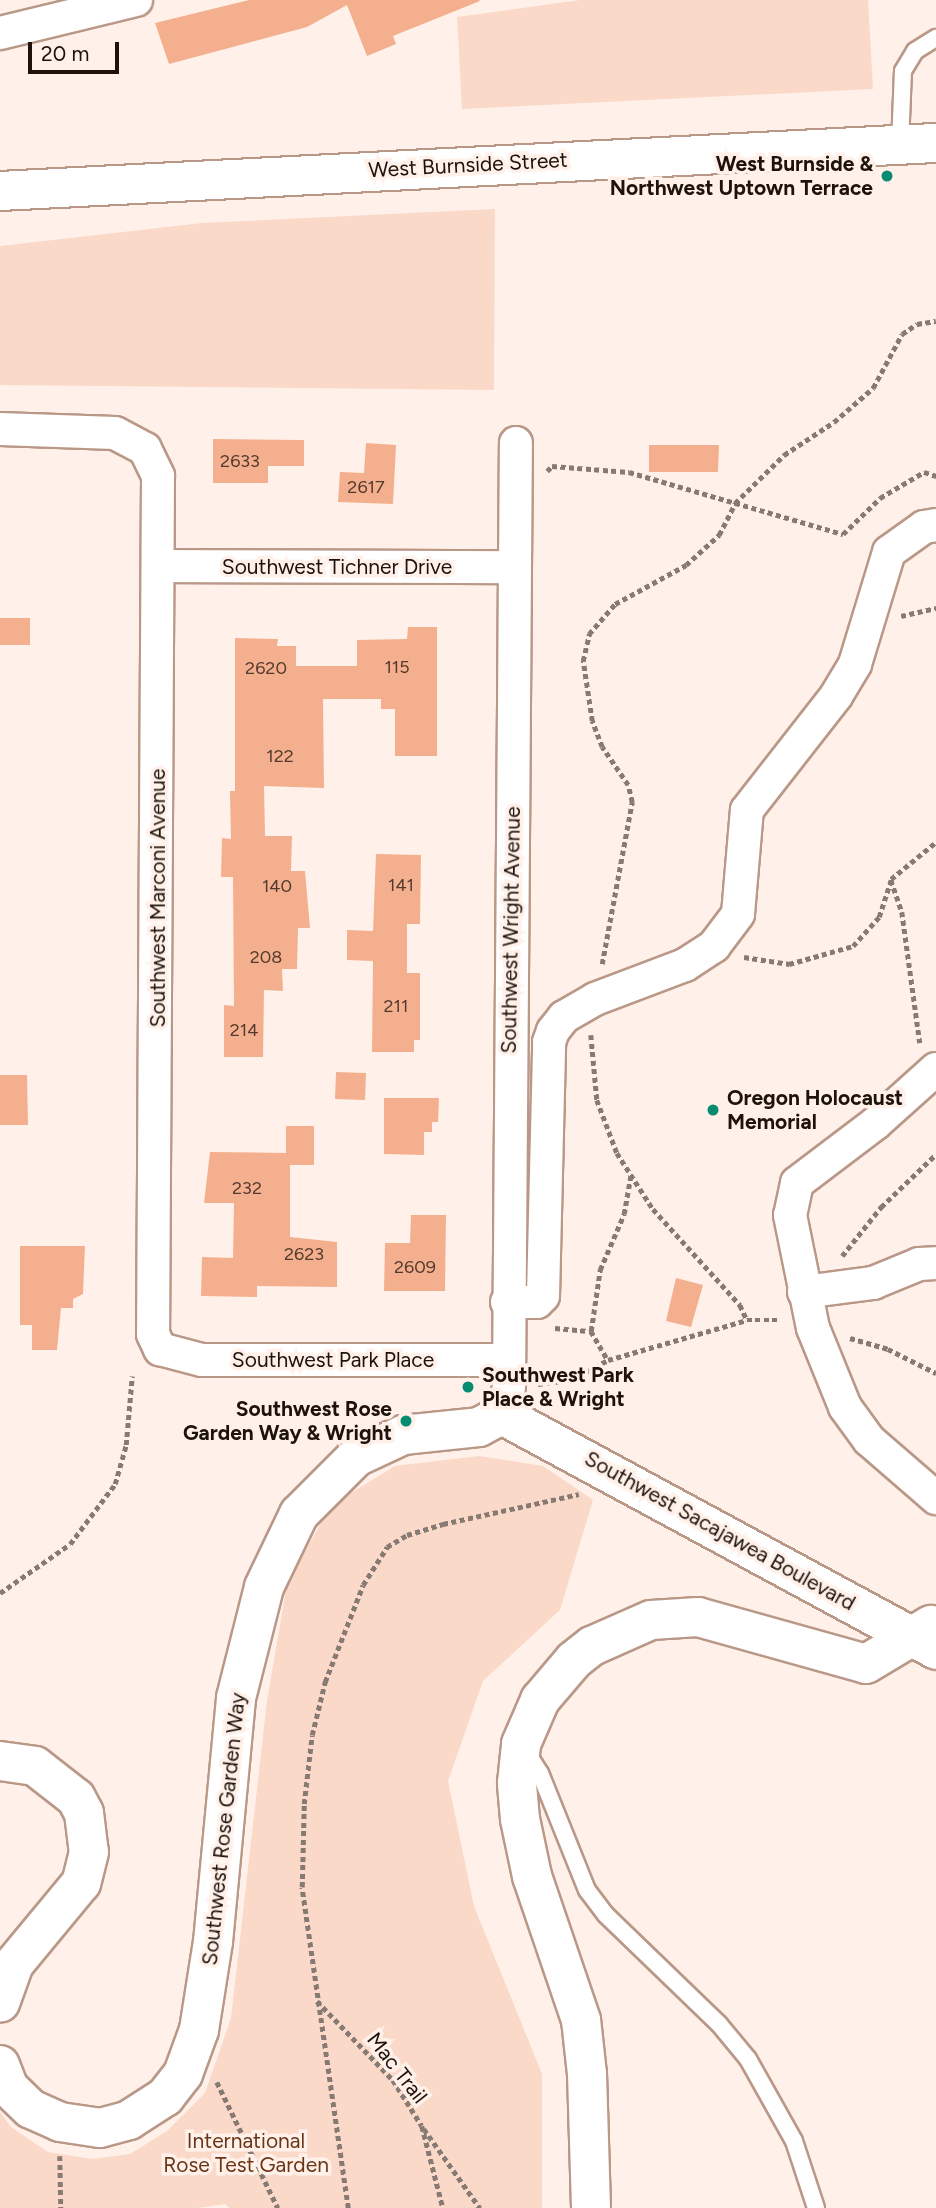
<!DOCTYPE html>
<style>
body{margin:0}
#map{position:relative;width:936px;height:2208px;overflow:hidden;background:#fff1e9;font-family:Figtree,sans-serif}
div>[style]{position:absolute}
.green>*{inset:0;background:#fad9c9}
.building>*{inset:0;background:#f4b08e}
.path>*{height:4.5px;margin-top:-2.25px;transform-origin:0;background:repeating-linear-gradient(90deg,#877a73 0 5px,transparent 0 8.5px)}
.roads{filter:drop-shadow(2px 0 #ba9888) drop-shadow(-2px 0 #ba9888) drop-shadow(0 2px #ba9888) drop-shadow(0 -2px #ba9888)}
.lane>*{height:16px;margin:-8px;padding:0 8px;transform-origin:8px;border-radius:8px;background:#fff}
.street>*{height:32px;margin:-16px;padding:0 16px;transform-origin:16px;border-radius:16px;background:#fff}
.secondary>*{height:38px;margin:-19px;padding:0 19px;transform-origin:19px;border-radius:19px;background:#fff}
.primary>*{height:38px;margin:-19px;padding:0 19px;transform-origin:19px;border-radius:19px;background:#fff}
.dots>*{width:19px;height:19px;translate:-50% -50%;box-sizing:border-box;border:4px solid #fff1e9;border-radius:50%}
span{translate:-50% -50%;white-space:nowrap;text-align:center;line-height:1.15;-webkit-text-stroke:7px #fff1e9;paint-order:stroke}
.number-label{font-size:18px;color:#533a2c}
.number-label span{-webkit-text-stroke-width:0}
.poi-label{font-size:21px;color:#1d120c;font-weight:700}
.right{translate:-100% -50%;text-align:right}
.left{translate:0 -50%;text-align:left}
.street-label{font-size:21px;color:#1d120c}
.park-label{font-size:21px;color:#6a3517}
.scale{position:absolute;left:28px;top:42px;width:91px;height:32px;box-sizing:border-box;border:4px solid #1d120c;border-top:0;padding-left:9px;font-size:21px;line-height:24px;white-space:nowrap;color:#1d120c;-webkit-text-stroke:5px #fff1e9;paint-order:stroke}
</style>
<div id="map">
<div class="green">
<i style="clip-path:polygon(580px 0,868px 0,873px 89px,462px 109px,457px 17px)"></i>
<i style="clip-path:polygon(495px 209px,494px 390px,0 385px,0 246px,202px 223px)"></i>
<i style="clip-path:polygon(479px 1456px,543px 1466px,593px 1500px,560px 1610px,483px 1681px,448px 1781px,474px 1906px,542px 2074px,542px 2208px,229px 2208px,225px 2204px,197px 2208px,0 2208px,0 2112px,11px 2127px,48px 2152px,92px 2159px,130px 2154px,167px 2131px,205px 2093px,231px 2018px,267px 1701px,287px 1584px,331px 1505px,395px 1466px)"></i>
</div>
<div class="building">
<i style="clip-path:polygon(249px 0,479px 0,480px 1px,393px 36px,396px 44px,367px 56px,347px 5px,307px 27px,169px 64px,155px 23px)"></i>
<i style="clip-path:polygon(213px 439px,304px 440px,304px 466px,268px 466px,268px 483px,213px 483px)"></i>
<i style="clip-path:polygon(366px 443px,396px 445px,393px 504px,338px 502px,340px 472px,364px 473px)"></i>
<i style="clip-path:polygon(649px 445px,719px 445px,718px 472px,649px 472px)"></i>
<i style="clip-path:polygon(0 618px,30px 618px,30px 645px,0 645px)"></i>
<i style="clip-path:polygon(408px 627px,437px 627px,437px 756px,395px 756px,395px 709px,381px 709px,381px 699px,323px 699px,324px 788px,264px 786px,265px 836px,292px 836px,291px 871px,305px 871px,310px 928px,298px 928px,297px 969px,282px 969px,283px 991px,264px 990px,263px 1057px,224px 1057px,224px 1005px,234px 1006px,233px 877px,221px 877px,222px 838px,231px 839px,230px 791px,235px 791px,235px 638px,278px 639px,277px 646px,296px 646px,296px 666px,357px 666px,357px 640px,407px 639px)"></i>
<i style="clip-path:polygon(376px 854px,421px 855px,420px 924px,407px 924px,407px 973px,420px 973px,420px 1040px,414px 1040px,414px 1052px,372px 1052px,373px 961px,347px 960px,347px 930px,373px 931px)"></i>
<i style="clip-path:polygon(336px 1072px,366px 1073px,365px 1100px,335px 1099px)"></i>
<i style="clip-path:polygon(0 1075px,27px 1075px,28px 1125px,0 1125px)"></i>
<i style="clip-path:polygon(384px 1098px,439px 1098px,438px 1122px,432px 1122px,432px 1132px,424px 1132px,424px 1155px,384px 1154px)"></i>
<i style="clip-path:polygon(286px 1126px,314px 1126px,314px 1165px,290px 1165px,290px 1237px,337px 1242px,337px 1287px,257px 1286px,257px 1297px,201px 1296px,202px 1257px,233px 1258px,234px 1203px,204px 1203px,210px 1152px,286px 1153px)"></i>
<i style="clip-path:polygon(411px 1215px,446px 1215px,445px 1291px,384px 1291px,385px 1243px,410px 1243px)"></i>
<i style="clip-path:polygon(20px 1246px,85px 1246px,83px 1294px,73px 1299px,73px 1308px,61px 1308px,57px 1350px,32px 1350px,32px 1325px,20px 1325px)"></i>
<i style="clip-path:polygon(676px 1278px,703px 1285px,691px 1327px,666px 1321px)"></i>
</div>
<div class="path">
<i style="left:547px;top:471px;width:7px;rotate:-45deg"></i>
<i style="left:552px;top:466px;width:77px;rotate:4.5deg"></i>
<i style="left:629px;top:472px;width:223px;rotate:16.2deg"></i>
<i style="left:843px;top:534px;width:52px;rotate:-44.2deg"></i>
<i style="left:880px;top:498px;width:51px;rotate:-30.6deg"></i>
<i style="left:924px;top:472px;width:13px;rotate:18deg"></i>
<i style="left:901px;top:616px;width:36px;rotate:-13deg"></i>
<i style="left:891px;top:880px;width:34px;rotate:71deg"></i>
<i style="left:902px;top:912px;width:132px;rotate:82.2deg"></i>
<i style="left:744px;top:957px;width:46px;rotate:8.8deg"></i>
<i style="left:789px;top:964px;width:66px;rotate:-15.7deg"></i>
<i style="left:853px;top:946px;width:39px;rotate:-48deg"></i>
<i style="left:879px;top:917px;width:40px;rotate:-72deg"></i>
<i style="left:891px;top:879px;width:58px;rotate:-39.4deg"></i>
<i style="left:602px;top:964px;width:165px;rotate:-79.5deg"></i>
<i style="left:632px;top:802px;width:17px;rotate:-103deg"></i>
<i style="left:628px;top:785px;width:46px;rotate:-124.4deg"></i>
<i style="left:602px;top:747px;width:28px;rotate:-111deg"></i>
<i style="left:592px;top:721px;width:61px;rotate:-98.5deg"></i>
<i style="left:583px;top:661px;width:28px;rotate:-77deg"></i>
<i style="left:589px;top:634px;width:40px;rotate:-49deg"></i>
<i style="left:615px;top:604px;width:81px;rotate:-28.8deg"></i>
<i style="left:686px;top:565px;width:45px;rotate:-42.3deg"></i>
<i style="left:719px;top:535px;width:36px;rotate:-63deg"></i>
<i style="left:735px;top:503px;width:69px;rotate:-44.4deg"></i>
<i style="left:784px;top:455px;width:60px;rotate:-33.4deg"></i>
<i style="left:834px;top:422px;width:52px;rotate:-41.1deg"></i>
<i style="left:873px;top:388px;width:61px;rotate:-61.8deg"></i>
<i style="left:902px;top:334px;width:18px;rotate:-34deg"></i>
<i style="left:917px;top:324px;width:19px;rotate:-9deg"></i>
<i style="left:591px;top:1035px;width:65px;rotate:84.7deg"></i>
<i style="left:597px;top:1100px;width:57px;rotate:69.3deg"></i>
<i style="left:617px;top:1153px;width:67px;rotate:57.3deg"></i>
<i style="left:653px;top:1209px;width:130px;rotate:47.8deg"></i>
<i style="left:740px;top:1305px;width:17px;rotate:65deg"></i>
<i style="left:842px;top:1256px;width:63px;rotate:-51.5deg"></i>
<i style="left:881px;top:1207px;width:76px;rotate:-43.9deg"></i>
<i style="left:555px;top:1328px;width:36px;rotate:5deg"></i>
<i style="left:591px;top:1331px;width:34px;rotate:60deg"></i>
<i style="left:591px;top:1331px;width:62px;rotate:-81.6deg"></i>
<i style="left:600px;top:1270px;width:61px;rotate:-66.8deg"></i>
<i style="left:624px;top:1214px;width:41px;rotate:-80.1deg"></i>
<i style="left:850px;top:1338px;width:40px;rotate:16deg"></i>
<i style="left:888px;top:1349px;width:54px;rotate:26.6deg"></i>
<i style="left:538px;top:1384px;width:34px;rotate:-7deg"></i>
<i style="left:572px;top:1380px;width:41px;rotate:-29.1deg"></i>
<i style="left:608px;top:1360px;width:145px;rotate:-16.1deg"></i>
<i style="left:747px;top:1320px;width:31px"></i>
<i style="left:0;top:1593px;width:85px;rotate:-35deg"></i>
<i style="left:70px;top:1544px;width:75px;rotate:-53.1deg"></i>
<i style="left:115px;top:1484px;width:41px;rotate:-74.2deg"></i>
<i style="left:126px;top:1445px;width:69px;rotate:-85deg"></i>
<i style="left:317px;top:2001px;width:110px;rotate:46.1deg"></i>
<i style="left:393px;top:2080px;width:54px;rotate:57.8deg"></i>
<i style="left:422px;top:2126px;width:85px;rotate:75.6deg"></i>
<i style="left:217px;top:2082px;width:140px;rotate:64.2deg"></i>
<i style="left:424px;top:2129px;width:97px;rotate:54.7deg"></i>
<i style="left:60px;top:2156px;width:52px;rotate:88.9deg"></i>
<i style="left:348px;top:2208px;width:324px;rotate:-98.2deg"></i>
<i style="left:302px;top:1887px;width:83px;rotate:-88.6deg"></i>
<i style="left:304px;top:1804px;width:69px;rotate:-83.4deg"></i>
<i style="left:312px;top:1735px;width:55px;rotate:-76.2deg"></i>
<i style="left:325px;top:1682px;width:104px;rotate:-68.6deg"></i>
<i style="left:363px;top:1585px;width:45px;rotate:-57.7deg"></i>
<i style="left:387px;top:1547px;width:23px;rotate:-31deg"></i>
<i style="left:407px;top:1535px;width:38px;rotate:-17deg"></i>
<i style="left:443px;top:1524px;width:139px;rotate:-12.4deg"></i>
</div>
<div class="roads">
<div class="lane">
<i style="left:900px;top:145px;width:74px;rotate:-87.7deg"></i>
<i style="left:903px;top:71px;width:23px;rotate:-59deg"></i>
<i style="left:915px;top:51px;width:25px;rotate:-32deg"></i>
<i style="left:526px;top:1751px;width:26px;rotate:58deg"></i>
<i style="left:540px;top:1773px;width:126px;rotate:68.1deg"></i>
<i style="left:587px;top:1890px;width:31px;rotate:53deg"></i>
<i style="left:606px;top:1915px;width:157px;rotate:44deg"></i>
<i style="left:719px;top:2024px;width:45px;rotate:50.4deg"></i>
<i style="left:748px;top:2059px;width:94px;rotate:60.7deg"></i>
<i style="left:794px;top:2141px;width:71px;rotate:71.8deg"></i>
</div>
<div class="street">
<i style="left:0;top:33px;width:140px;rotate:-13.6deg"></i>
<i style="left:0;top:429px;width:115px;rotate:2deg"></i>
<i style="left:115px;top:433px;width:34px;rotate:28deg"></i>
<i style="left:145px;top:449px;width:30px;rotate:64deg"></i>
<i style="left:158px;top:476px;width:858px;rotate:90.33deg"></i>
<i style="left:153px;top:1334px;width:17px;rotate:65deg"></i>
<i style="left:160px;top:1349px;width:43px;rotate:14.7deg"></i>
<i style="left:202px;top:1360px;width:305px"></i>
<i style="left:160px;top:566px;width:355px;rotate:0.2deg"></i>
<i style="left:936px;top:1069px;width:81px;rotate:138deg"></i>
<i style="left:876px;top:1123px;width:99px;rotate:142.8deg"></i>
<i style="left:797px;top:1183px;width:33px;rotate:102deg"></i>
<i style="left:790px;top:1215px;width:115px;rotate:78.5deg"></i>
<i style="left:813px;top:1328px;width:85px;rotate:67.9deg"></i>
<i style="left:845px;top:1407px;width:41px;rotate:54deg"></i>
<i style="left:869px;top:1440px;width:89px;rotate:40.9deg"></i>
<i style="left:804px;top:1292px;width:70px;rotate:-7.4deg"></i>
<i style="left:873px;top:1283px;width:50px;rotate:-22.4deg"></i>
<i style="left:919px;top:1264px;width:17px;rotate:-3deg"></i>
<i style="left:507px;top:1302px;width:30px"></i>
<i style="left:537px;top:1302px;width:8px;rotate:-45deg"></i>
<i style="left:543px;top:1296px;width:254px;rotate:-88.6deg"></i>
<i style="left:549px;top:1042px;width:12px;rotate:-70deg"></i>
<i style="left:553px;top:1031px;width:18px;rotate:-52deg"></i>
<i style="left:564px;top:1017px;width:36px;rotate:-30deg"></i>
<i style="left:595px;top:999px;width:96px;rotate:-20.7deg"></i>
<i style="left:685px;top:965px;width:35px;rotate:-33deg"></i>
<i style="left:714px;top:946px;width:40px;rotate:-53deg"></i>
<i style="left:738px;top:914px;width:104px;rotate:-85.1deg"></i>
<i style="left:747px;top:810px;width:145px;rotate:-52deg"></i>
<i style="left:836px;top:696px;width:37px;rotate:-59deg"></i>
<i style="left:855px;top:664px;width:117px;rotate:-73.1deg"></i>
<i style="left:889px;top:552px;width:43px;rotate:-35.5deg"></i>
<i style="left:924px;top:527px;width:12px;rotate:-9deg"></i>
<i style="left:502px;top:1415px;width:29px;rotate:-76deg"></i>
<i style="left:509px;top:1387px;width:944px;rotate:-89.58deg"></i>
</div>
<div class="secondary">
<i style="left:0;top:1761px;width:35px;rotate:8deg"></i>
<i style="left:35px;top:1766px;width:52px;rotate:38deg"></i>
<i style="left:76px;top:1798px;width:17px;rotate:62deg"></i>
<i style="left:84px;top:1813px;width:39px;rotate:83deg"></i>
<i style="left:89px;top:1852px;width:32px;rotate:104deg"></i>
<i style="left:81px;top:1883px;width:105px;rotate:129.6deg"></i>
<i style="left:14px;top:1964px;width:41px;rotate:109.7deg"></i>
<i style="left:0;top:2065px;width:25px;rotate:69deg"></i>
<i style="left:9px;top:2088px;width:30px;rotate:44deg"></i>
<i style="left:31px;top:2109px;width:32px;rotate:24deg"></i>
<i style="left:60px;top:2122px;width:40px;rotate:8.5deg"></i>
<i style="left:100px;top:2128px;width:30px;rotate:-15deg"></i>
<i style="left:129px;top:2120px;width:43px;rotate:-32.6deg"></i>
<i style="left:165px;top:2097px;width:29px;rotate:-52deg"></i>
<i style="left:183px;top:2074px;width:47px;rotate:-70deg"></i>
<i style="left:199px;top:2030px;width:89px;rotate:-81deg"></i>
<i style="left:213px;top:1942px;width:245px;rotate:-84.6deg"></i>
<i style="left:236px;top:1698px;width:114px;rotate:-75.8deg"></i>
<i style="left:264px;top:1587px;width:81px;rotate:-64.4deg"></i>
<i style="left:299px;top:1514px;width:81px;rotate:-45deg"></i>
<i style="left:356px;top:1457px;width:52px;rotate:-25.1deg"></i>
<i style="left:403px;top:1435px;width:76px;rotate:-6deg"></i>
<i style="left:479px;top:1427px;width:26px;rotate:-28deg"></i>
<i style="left:502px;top:1415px;width:494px;rotate:28.4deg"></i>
<i style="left:591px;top:2208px;width:134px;rotate:-91.7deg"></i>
<i style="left:587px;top:2074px;width:54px;rotate:-96.3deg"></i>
<i style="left:581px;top:2020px;width:152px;rotate:-108.8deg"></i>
<i style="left:532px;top:1876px;width:58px;rotate:-101.9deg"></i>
<i style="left:520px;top:1819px;width:36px;rotate:-95deg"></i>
<i style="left:517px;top:1783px;width:39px;rotate:-84deg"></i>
<i style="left:521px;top:1744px;width:48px;rotate:-66.6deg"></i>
<i style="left:540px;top:1700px;width:52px;rotate:-49.6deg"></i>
<i style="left:574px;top:1660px;width:23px;rotate:-38deg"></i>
<i style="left:592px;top:1646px;width:64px;rotate:-23.8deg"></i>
<i style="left:651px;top:1620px;width:47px;rotate:-3.7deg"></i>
<i style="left:698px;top:1617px;width:174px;rotate:15.6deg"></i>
<i style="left:866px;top:1664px;width:76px;rotate:-31deg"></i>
</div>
<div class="primary">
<i style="left:0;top:191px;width:937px;rotate:-2.94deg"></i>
</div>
</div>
<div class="dots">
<i style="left:887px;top:176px;background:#078c72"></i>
<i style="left:713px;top:1110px;background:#078c72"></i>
<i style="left:468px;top:1387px;background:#078c72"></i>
<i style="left:406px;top:1421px;background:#078c72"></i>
</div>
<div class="number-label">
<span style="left:240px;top:461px">2633</span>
<span style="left:366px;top:487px">2617</span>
<span style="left:397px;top:667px">115</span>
<span style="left:266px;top:668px">2620</span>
<span style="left:280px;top:756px">122</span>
<span style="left:401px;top:885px">141</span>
<span style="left:277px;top:886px">140</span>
<span style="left:266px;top:957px">208</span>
<span style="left:396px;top:1006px">211</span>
<span style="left:244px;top:1030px">214</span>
<span style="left:247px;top:1188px">232</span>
<span style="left:304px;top:1254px">2623</span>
<span style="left:415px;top:1267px">2609</span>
</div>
<div class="poi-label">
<span class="right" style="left:873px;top:176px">West Burnside &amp;<br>Northwest Uptown Terrace</span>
<span class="left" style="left:727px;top:1110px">Oregon Holocaust<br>Memorial</span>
<span class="left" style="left:482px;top:1387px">Southwest Park<br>Place &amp; Wright</span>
<span class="right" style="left:392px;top:1421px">Southwest Rose<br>Garden Way &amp; Wright</span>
</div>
<div class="street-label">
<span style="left:468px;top:165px;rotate:-3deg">West Burnside Street</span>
<span style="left:337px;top:567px">Southwest Tichner Drive</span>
<span style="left:158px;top:898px;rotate:-90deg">Southwest Marconi Avenue</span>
<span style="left:511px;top:930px;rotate:-89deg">Southwest Wright Avenue</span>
<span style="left:333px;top:1360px">Southwest Park Place</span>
<span style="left:720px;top:1531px;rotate:29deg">Southwest Sacajawea Boulevard</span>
<span style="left:224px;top:1829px;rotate:-84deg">Southwest Rose Garden Way</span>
<span style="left:397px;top:2068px;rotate:52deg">Mac Trail</span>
</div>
<div class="park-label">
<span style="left:246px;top:2153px">International<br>Rose Test Garden</span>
</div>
<div class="scale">20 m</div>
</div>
